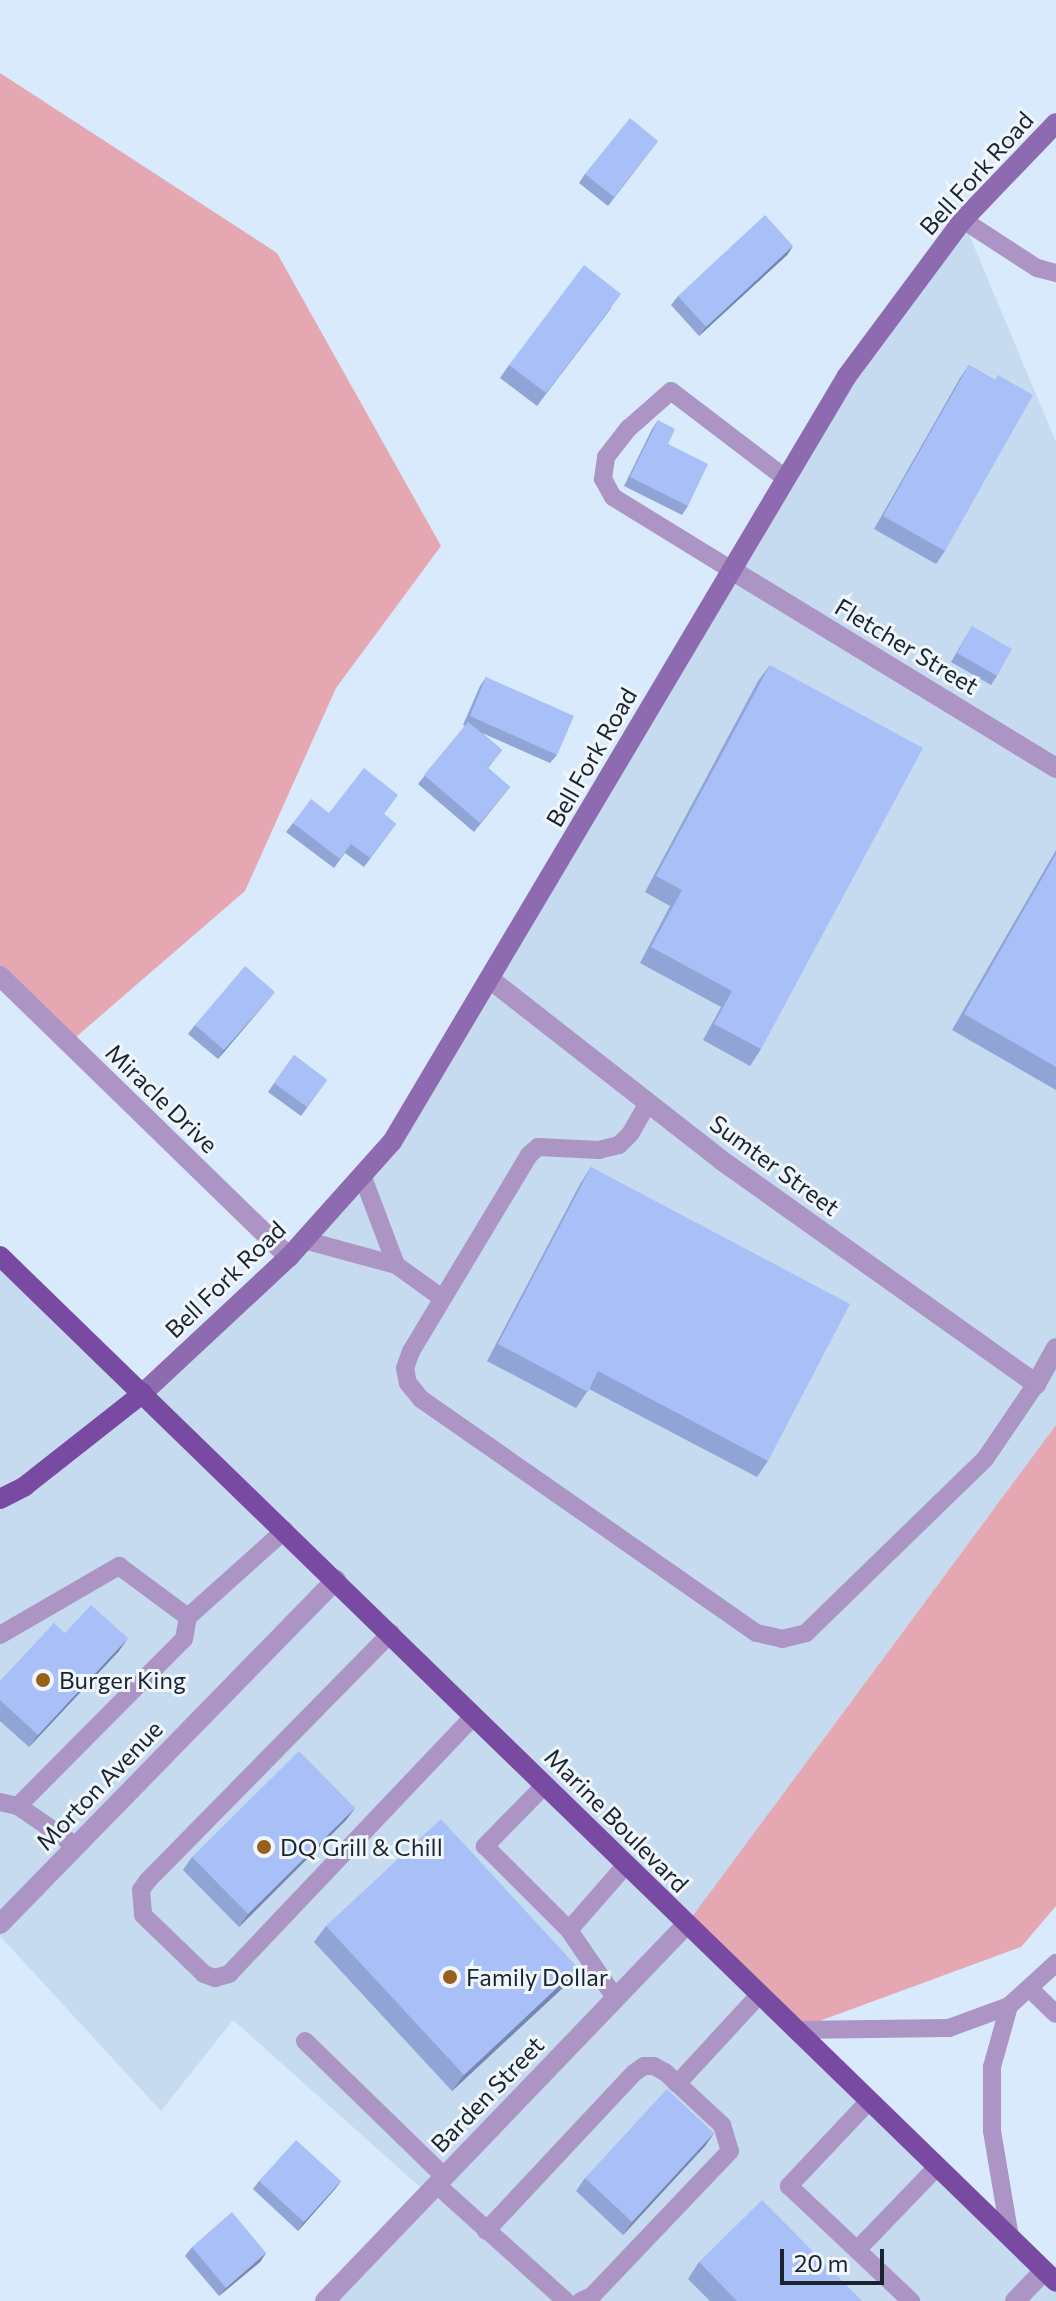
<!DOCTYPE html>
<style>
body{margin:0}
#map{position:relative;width:1056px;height:2301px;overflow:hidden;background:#d8eafc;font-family:Commissioner,sans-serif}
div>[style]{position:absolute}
.built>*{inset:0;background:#c6dbef}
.green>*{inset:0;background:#e5a8b3}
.service>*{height:18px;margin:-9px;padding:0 9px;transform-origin:9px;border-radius:9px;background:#ac94c4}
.minor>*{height:20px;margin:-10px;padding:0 10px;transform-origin:10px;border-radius:10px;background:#ac94c4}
.secondary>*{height:20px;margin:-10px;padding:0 10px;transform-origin:10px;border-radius:10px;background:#8e6ab1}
.primary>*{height:20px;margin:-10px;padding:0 10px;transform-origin:10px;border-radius:10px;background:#794aa2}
.wall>*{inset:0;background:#90a4d5}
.shaded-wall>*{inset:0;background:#7686ae}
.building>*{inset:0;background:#a8bff8}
.dots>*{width:22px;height:22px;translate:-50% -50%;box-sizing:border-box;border:4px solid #f0f6fc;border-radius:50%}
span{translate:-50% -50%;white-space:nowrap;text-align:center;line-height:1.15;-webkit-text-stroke:6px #f0f6fc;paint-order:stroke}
.street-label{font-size:24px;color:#19242f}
.poi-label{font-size:24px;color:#19242f}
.left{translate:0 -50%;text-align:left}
.scale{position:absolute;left:780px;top:2249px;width:104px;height:36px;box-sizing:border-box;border:4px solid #19242f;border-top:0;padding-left:10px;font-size:24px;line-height:28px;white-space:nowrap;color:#19242f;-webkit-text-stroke:6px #f0f6fc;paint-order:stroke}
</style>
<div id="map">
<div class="built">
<i style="clip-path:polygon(963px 220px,1056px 442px,1056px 1425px,687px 1924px,1056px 2282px,1056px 2301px,325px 2301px,428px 2194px,233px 2020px,161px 2111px,0 1936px,0 1256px,143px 1393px,392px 1142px,730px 569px)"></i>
</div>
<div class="green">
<i style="clip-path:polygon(0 73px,277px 253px,441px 546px,336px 688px,245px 891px,69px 1043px,0 976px)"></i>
<i style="clip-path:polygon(1056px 1425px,1056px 1906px,1021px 1947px,795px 2030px,686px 1925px)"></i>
</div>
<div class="service">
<i style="left:963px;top:220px;width:88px;rotate:33deg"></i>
<i style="left:1037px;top:268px;width:20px;rotate:15deg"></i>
<i style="left:730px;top:569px;width:137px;rotate:-148.4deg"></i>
<i style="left:613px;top:497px;width:21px;rotate:-119deg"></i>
<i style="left:603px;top:479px;width:22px;rotate:-82deg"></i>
<i style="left:606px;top:457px;width:37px;rotate:-52deg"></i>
<i style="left:629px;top:428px;width:56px;rotate:-41.4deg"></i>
<i style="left:671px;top:391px;width:143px;rotate:37.3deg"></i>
<i style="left:648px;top:1103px;width:34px;rotate:120deg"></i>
<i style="left:631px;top:1133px;width:17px;rotate:135deg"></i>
<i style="left:619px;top:1145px;width:21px;rotate:166deg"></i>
<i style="left:599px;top:1150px;width:61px;rotate:-177.2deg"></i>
<i style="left:538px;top:1147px;width:12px;rotate:138deg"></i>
<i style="left:529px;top:1155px;width:229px;rotate:121deg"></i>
<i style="left:411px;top:1351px;width:18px;rotate:109deg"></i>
<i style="left:405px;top:1368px;width:15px;rotate:79deg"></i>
<i style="left:408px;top:1383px;width:21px;rotate:51deg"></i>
<i style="left:421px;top:1399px;width:409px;rotate:34.9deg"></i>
<i style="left:757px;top:1633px;width:26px;rotate:13deg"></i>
<i style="left:782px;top:1639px;width:25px;rotate:-14deg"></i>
<i style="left:806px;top:1633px;width:250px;rotate:-44.2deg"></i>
<i style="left:985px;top:1459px;width:91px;rotate:-55.8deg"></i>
<i style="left:362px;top:1175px;width:96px;rotate:69.3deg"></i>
<i style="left:304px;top:1240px;width:95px;rotate:15.2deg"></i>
<i style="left:396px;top:1265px;width:57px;rotate:35.7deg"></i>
<i style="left:391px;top:1633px;width:346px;rotate:134.5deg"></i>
<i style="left:148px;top:1880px;width:12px;rotate:125deg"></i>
<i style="left:141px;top:1890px;width:25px;rotate:85deg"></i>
<i style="left:143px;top:1915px;width:85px;rotate:44deg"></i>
<i style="left:204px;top:1974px;width:12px;rotate:20deg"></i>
<i style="left:215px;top:1978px;width:15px;rotate:-16deg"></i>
<i style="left:229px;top:1974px;width:356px;rotate:-46.5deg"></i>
<i style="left:0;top:1635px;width:138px;rotate:-30.1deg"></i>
<i style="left:119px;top:1566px;width:86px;rotate:36.5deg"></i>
<i style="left:545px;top:1785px;width:86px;rotate:134.5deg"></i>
<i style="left:485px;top:1846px;width:119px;rotate:45deg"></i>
<i style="left:569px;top:1930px;width:86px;rotate:-48.8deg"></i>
<i style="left:0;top:1802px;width:18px;rotate:13deg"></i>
<i style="left:18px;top:1806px;width:235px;rotate:-45.2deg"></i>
<i style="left:184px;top:1639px;width:22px;rotate:-80deg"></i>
<i style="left:188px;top:1617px;width:130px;rotate:-41.9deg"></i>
<i style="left:18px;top:1806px;width:70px;rotate:34.6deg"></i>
<i style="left:569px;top:1930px;width:83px;rotate:55.7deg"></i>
<i style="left:1029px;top:1988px;width:37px;rotate:44deg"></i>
<i style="left:1009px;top:2006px;width:63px;rotate:105.6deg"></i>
<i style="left:992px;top:2067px;width:64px;rotate:90deg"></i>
<i style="left:992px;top:2131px;width:108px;rotate:80.4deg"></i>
<i style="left:795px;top:2030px;width:154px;rotate:-0.7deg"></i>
<i style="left:949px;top:2028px;width:64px;rotate:-20.1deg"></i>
<i style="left:1009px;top:2006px;width:64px;rotate:-42.5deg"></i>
<i style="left:305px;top:2041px;width:194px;rotate:44.2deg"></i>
<i style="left:677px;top:2084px;width:121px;rotate:-47.3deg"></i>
<i style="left:869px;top:2101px;width:117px;rotate:133.3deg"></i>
<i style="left:789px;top:2186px;width:168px;rotate:43.3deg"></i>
<i style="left:437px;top:2185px;width:173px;rotate:42deg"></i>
<i style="left:486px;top:2231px;width:216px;rotate:-46.9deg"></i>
<i style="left:634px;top:2073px;width:12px;rotate:-35deg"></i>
<i style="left:644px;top:2066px;width:10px"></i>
<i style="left:654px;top:2066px;width:13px;rotate:29deg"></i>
<i style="left:665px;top:2072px;width:78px;rotate:42.9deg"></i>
<i style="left:722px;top:2125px;width:27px;rotate:73deg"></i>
<i style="left:730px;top:2151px;width:200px;rotate:133.6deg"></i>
<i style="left:592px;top:2296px;width:12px;rotate:156deg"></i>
<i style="left:857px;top:2250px;width:115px;rotate:-46.1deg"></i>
</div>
<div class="minor">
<i style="left:730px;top:569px;width:382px;rotate:31.4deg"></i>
<i style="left:0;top:976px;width:403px;rotate:44.2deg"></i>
<i style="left:491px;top:980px;width:292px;rotate:38deg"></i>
<i style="left:721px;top:1160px;width:387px;rotate:35.4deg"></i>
<i style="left:1036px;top:1384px;width:41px;rotate:-60.9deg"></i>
<i style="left:0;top:1924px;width:481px;rotate:-45.7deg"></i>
<i style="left:325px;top:2301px;width:521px;rotate:-46.17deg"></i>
<i style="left:1015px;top:2301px;width:42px;rotate:-46deg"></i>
</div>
<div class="secondary">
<i style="left:143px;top:1393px;width:200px;rotate:-43deg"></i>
<i style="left:289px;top:1257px;width:154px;rotate:-48.2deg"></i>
<i style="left:392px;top:1142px;width:891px;rotate:-59.29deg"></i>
<i style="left:847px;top:376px;width:194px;rotate:-53.4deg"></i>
<i style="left:963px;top:220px;width:134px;rotate:-46.2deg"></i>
</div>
<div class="primary">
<i style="left:0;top:1256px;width:1472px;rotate:44.17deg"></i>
<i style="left:0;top:1499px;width:28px;rotate:-27deg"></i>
<i style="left:25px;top:1486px;width:150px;rotate:-38.2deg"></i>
</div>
<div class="wall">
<i style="clip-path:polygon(658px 141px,608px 206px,579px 183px,585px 174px)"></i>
<i style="clip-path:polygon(793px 246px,787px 255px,699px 336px,671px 305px,678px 296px)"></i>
<i style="clip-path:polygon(612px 307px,537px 406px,500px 378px,509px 365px)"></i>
<i style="clip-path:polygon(969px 365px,995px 380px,998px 375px,945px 551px,936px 564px,874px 529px,960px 378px)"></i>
<i style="clip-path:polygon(658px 420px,668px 444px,688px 506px,682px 515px,624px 486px,652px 429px)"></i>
<i style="clip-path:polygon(972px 626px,997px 676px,991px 685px,951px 662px)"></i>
<i style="clip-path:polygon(770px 665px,761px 1049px,750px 1066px,703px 1040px,721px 1007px,640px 963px,670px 906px,645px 892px,758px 681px)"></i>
<i style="clip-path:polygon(486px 677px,557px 755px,550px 763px,482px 733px,502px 750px,488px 768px,510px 787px,474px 832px,418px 784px,465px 726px,463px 725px,480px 686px)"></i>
<i style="clip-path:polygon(329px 813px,384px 814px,396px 824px,364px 867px,345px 853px,334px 868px,286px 832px,293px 823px)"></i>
<i style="clip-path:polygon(1056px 850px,1056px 1090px,952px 1030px)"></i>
<i style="clip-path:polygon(275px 992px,218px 1059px,188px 1034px,195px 1025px)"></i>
<i style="clip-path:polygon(294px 1055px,327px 1080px,301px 1116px,268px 1092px)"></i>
<i style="clip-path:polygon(591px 1167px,768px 1461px,757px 1477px,589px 1389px,576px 1408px,487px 1361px,580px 1184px)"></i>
<i style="clip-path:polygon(65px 1633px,119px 1651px,29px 1747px,0 1721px,0 1681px)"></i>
<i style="clip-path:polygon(355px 1808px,346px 1820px,239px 1927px,183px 1870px,192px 1857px)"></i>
<i style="clip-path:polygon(326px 1926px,567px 1984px,452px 2091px,314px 1942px)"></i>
<i style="clip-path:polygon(714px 2133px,705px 2146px,623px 2235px,576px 2191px,585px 2178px)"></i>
<i style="clip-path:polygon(259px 2181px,341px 2181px,335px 2189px,298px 2231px,253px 2189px)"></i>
<i style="clip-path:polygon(192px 2247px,266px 2253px,260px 2262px,219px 2296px,185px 2256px)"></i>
<i style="clip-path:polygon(699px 2262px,862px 2301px,710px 2301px,688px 2279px)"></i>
</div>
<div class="shaded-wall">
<i style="clip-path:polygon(793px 246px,787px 255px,699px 336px,706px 327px)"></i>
<i style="clip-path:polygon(275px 992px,268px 1000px,218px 1059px,224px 1050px)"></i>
<i style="clip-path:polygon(128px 1638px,119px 1651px,29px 1747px,38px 1735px)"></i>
<i style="clip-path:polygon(355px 1808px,346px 1820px,239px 1927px,248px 1914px)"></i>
<i style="clip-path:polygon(578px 1968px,567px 1984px,452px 2091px,464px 2075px)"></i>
<i style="clip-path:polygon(714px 2133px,705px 2146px,623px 2235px,632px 2222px)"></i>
<i style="clip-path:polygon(341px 2181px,335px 2189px,298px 2231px,304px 2222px)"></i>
<i style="clip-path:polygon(266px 2253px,260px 2262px,219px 2296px,226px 2288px)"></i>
</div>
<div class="building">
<i style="clip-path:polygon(630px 118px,658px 141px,614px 197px,585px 174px)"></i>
<i style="clip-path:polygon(765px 215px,793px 246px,706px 327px,678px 296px)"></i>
<i style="clip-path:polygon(584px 265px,621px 294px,546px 393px,509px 365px)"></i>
<i style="clip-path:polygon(969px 365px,995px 380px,998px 375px,1033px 395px,945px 551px,883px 516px)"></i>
<i style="clip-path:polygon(658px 420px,675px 429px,668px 444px,708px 464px,688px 506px,630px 477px)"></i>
<i style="clip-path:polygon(972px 626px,1012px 649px,997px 676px,957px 653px)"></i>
<i style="clip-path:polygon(770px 665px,923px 748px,761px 1049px,714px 1024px,732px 991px,651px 947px,682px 890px,656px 876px)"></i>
<i style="clip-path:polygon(486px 677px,574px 716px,557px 755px,470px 716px)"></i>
<i style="clip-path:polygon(468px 722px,502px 750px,487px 768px,510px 787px,480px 823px,424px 775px)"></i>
<i style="clip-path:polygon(364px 768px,398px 795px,384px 814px,396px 824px,370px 858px,351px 844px,340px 859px,293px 823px,311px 799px,329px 813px)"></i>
<i style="clip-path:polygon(1056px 854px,1056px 1067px,964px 1014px)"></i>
<i style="clip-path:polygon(245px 966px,275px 992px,224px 1050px,195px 1025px)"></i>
<i style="clip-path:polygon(294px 1055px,327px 1080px,307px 1107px,274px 1083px)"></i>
<i style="clip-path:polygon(591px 1167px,850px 1304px,768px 1461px,598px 1371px,588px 1392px,498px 1344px)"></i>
<i style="clip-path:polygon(91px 1605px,128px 1638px,38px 1735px,0 1700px,0 1681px,54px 1623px,65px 1633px)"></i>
<i style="clip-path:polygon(299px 1751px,355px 1808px,248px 1914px,192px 1857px)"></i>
<i style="clip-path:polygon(441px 1819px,578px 1968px,464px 2075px,326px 1926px)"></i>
<i style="clip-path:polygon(667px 2089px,714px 2133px,632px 2222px,585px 2178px)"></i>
<i style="clip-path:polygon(296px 2140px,341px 2181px,304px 2222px,259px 2181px)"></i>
<i style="clip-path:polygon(762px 2200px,862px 2301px,737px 2301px,699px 2262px)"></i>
<i style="clip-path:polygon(232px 2212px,266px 2253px,226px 2288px,192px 2247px)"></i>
</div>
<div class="dots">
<i style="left:43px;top:1680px;background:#98601a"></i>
<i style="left:264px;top:1847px;background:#98601a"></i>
<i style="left:450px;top:1977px;background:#98601a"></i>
</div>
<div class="street-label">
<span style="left:976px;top:173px;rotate:-48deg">Bell Fork Road</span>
<span style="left:907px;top:646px;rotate:31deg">Fletcher Street</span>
<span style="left:591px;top:757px;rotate:-60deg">Bell Fork Road</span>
<span style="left:162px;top:1098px;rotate:44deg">Miracle Drive</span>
<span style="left:775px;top:1165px;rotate:36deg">Sumter Street</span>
<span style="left:225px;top:1279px;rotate:-44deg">Bell Fork Road</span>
<span style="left:99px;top:1785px;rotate:-46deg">Morton Avenue</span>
<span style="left:617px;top:1820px;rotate:45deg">Marine Boulevard</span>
<span style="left:487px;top:2094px;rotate:-46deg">Barden Street</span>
</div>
<div class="poi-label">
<span class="left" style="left:59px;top:1680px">Burger King</span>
<span class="left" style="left:280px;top:1847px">DQ Grill &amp; Chill</span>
<span class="left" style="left:466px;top:1977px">Family Dollar</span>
</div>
<div class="scale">20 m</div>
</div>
